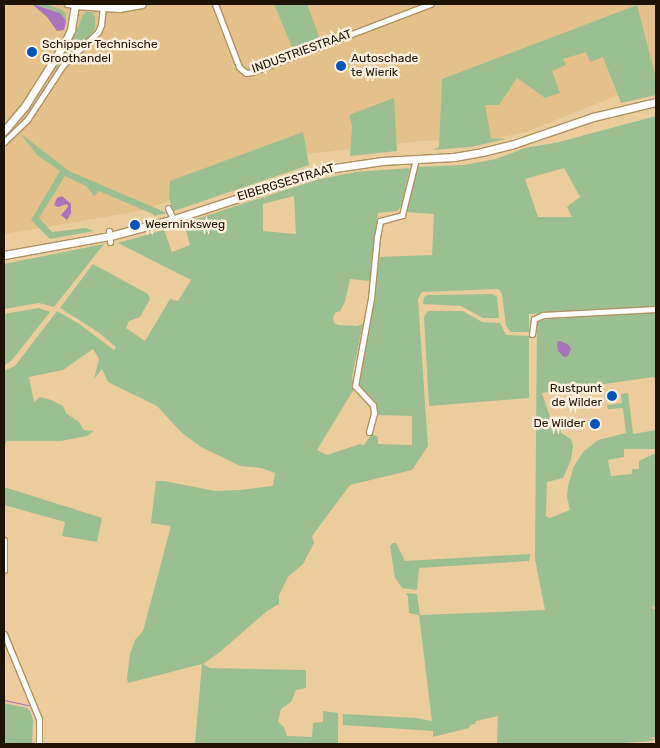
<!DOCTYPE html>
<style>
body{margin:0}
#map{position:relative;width:660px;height:748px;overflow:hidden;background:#ebcc9c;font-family:Rubik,sans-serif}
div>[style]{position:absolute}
.built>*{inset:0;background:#e4c18a}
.green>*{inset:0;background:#9cbf92}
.water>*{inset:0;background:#ab73bb}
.stream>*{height:1px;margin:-0.5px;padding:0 0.5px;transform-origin:0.5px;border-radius:0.5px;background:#ab73bb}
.roads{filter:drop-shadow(1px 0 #ae9162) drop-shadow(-1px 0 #ae9162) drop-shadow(0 1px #ae9162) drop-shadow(0 -1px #ae9162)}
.street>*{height:5px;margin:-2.5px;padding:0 2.5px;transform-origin:2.5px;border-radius:2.5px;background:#fff}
.secondary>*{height:7px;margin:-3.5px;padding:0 3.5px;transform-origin:3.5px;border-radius:3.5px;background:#fff}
.dots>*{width:14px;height:14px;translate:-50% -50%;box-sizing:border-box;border:2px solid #fdf0dd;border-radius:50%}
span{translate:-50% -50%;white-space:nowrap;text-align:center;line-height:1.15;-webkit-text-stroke:5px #fdf0dd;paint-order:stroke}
.poi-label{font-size:12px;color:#1e1302}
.left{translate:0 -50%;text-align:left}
.right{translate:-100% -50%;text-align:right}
.street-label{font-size:12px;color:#1e1302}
.frame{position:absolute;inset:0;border:5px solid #1e1302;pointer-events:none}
</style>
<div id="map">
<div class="built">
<i style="clip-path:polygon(4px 4px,656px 4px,656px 87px,626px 92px,526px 132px,493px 139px,418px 141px,308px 154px,140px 211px,4px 234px)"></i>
</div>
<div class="green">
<i style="clip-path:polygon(32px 4px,45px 4px,60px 9px,66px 13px,66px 21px,56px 11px)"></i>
<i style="clip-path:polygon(274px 4px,307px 4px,321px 42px,294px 52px)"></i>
<i style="clip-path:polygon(637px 5px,656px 78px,656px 95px,621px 103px,603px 57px,590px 62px,586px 52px,563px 59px,566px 65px,552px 71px,560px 93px,545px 98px,517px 78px,499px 105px,485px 105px,491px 138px,506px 139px,471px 147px,433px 150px,439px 147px,442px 79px)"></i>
<i style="clip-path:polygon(87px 11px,93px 13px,95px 17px,95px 28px,91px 35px,54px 71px,74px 37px,83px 15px)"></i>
<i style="clip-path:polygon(394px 98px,397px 151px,350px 156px,352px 126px,349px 115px)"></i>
<i style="clip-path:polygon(evenodd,656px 116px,656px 307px,529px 314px,529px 332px,511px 332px,506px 326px,502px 294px,499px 289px,422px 292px,418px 299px,428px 446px,412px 470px,350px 485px,312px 536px,314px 543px,303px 564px,288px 577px,279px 595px,279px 604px,267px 611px,220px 652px,203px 664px,210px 668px,306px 670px,306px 688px,296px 690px,291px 702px,281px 709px,278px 722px,284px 727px,287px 736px,312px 737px,313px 723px,323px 722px,323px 711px,338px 713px,338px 744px,195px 744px,202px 664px,128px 683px,127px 678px,130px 654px,135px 640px,143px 631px,171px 526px,151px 523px,156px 481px,164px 481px,215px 491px,239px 490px,273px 486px,275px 473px,261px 468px,240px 466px,201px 447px,182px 433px,157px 406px,108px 382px,102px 369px,94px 379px,99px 359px,93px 349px,63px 370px,29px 377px,34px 402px,40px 397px,51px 400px,63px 406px,66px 413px,79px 422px,84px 430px,94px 431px,87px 436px,61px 441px,7px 441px,4px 447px,4px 371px,15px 366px,57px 311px,78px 323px,114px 350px,116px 347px,98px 332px,60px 308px,93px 264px,148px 294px,150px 299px,140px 317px,129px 321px,126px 328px,145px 341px,170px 299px,178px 301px,191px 280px,118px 243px,164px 230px,172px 252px,190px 245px,184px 223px,316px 180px,355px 172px,410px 168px,401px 206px,397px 211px,378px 213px,370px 281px,350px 279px,345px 302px,340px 311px,335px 313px,333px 318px,334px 323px,339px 325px,357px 326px,363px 324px,352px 377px,354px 389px,317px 450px,327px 455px,360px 444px,364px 445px,372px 434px,378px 437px,378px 444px,412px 445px,412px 416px,375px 415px,357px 382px,377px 257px,432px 255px,434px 214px,405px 212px,418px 167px,464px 165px,496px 159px,525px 148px,559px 142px,656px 116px,564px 168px,580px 197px,567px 207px,572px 217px,538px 217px,525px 179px,564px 168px,656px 116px,294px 196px,296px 234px,263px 231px,263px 204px,294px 196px)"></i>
<i style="clip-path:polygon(303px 132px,309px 165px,174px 211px,172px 209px,169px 197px,170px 181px)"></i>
<i style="clip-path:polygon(20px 133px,69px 171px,167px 213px,154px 216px,153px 214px,101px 192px,98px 191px,97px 194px,94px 196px,86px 186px,65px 176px,39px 218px,52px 232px,86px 228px,94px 231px,50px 239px,31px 220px,60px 171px,37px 155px)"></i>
<i style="clip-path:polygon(104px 244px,54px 307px,39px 303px,4px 309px,4px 264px)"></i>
<i style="clip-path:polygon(493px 294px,497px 297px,499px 318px,483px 318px,461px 306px,423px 304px,424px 297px,428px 295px)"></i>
<i style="clip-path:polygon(39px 308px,50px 312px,12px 360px,4px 366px,4px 314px)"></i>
<i style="clip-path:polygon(428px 311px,463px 311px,482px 322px,500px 323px,506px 335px,529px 336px,529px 398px,429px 406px,424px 317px)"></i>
<i style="clip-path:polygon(656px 312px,656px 379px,653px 377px,542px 393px,552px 423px,560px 423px,561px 433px,571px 439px,573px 446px,571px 460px,563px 478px,547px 482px,546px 516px,550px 518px,570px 510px,567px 497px,568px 486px,574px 466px,583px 452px,598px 440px,626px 433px,623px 408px,608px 409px,607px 405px,622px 403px,621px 394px,628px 393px,633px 434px,656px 430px,656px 449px,624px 449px,624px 457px,608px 460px,611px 476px,632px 474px,632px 469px,639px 469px,639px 461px,656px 453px,656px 608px,653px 607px,655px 599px,652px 608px,656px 610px,656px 737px,648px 738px,655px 739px,653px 741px,608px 744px,497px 744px,498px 716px,476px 721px,475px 724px,470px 725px,469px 728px,433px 737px,433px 731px,343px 725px,343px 714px,416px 718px,432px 721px,419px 615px,409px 613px,408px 597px,406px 593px,417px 594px,420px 615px,545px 610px,535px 559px,537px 320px)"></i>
<i style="clip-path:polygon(4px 487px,102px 518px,97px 542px,62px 536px,65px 522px,4px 505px)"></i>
<i style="clip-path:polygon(393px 543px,396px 543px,405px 561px,530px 554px,529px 561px,419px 568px,417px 590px,402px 588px,395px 578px,390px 546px)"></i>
<i style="clip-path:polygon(4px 703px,27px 708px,30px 711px,33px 719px,32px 744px,4px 744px)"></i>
</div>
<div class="water">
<i style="clip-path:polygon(32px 4px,60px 13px,66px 21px,64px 30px,57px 31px,47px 17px)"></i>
<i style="clip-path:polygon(62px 196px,71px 204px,71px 213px,67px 220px,61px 215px,68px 207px,67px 204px,58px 207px,54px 205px,57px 198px)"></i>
<i style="clip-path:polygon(560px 341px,569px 345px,571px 349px,568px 356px,564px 357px,558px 351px,557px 342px)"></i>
</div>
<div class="stream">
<i style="left:4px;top:700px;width:25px;rotate:12deg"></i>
</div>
<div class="roads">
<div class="street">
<i style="left:67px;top:4px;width:8px;rotate:7deg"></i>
<i style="left:215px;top:4px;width:67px;rotate:69.1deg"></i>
<i style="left:239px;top:67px;width:9px;rotate:41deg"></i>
<i style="left:246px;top:73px;width:6px;rotate:-9deg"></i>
<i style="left:252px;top:72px;width:191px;rotate:-20.9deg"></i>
<i style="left:4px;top:142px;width:32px;rotate:-44deg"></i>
<i style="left:27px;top:120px;width:66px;rotate:-56.8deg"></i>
<i style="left:63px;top:65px;width:48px;rotate:-43.3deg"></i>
<i style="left:98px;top:32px;width:8px;rotate:-67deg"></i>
<i style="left:101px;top:25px;width:18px;rotate:-84deg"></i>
<i style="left:168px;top:208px;width:19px;rotate:65deg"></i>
<i style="left:109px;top:231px;width:11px;rotate:85deg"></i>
<i style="left:532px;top:334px;width:15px;rotate:-82deg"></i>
<i style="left:534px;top:319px;width:10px;rotate:-24deg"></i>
<i style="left:543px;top:315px;width:113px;rotate:-3deg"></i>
<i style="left:369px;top:432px;width:20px;rotate:-75deg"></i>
<i style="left:374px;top:413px;width:8px;rotate:-97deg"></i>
<i style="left:373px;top:405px;width:26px;rotate:-133deg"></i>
<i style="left:355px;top:386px;width:89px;rotate:-79.7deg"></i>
<i style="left:371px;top:298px;width:61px;rotate:-84.4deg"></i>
<i style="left:377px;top:237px;width:16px;rotate:-79deg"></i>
<i style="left:380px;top:221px;width:23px;rotate:-15deg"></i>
<i style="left:402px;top:215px;width:58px;rotate:-76deg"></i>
<i style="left:4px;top:540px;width:30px;rotate:90deg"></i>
<i style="left:4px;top:634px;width:92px;rotate:67.6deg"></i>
<i style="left:39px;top:719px;width:25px;rotate:90deg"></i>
</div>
<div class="secondary">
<i style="left:75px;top:5px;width:44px;rotate:3.9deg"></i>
<i style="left:119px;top:8px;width:23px;rotate:-10deg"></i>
<i style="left:4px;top:131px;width:33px;rotate:-50deg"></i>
<i style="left:25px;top:106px;width:71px;rotate:-57.7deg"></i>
<i style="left:63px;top:46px;width:18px;rotate:-63deg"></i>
<i style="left:71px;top:30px;width:26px;rotate:-81deg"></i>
<i style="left:4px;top:255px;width:108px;rotate:-10.2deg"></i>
<i style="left:110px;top:236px;width:66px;rotate:-14.9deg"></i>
<i style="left:174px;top:219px;width:162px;rotate:-18deg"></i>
<i style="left:328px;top:169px;width:55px;rotate:-8.4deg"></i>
<i style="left:382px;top:161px;width:72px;rotate:-3.2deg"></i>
<i style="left:454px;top:157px;width:28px;rotate:-10deg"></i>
<i style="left:482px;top:152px;width:30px;rotate:-14deg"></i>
<i style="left:511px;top:145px;width:87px;rotate:-18.9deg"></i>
<i style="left:593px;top:117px;width:65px;rotate:-13.4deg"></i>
</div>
</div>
<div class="dots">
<i style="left:32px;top:52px;background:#0054bd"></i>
<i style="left:341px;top:66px;background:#0054bd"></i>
<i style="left:135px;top:225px;background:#0054bd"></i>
<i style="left:612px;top:396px;background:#0054bd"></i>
<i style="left:595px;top:424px;background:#0054bd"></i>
</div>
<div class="poi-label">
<span class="left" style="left:42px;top:52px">Schipper Technische<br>Groothandel</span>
<span class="left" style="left:351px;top:66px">Autoschade<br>te Wierik</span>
<span class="left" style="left:145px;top:225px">Weerninksweg</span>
<span class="right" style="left:602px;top:396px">Rustpunt<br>de Wilder</span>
<span class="right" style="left:585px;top:424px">De Wilder</span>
</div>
<div class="street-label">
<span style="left:302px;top:52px;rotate:-20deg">INDUSTRIESTRAAT</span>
<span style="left:286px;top:183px;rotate:-17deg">EIBERGSESTRAAT</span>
</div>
<div class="frame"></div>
</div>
